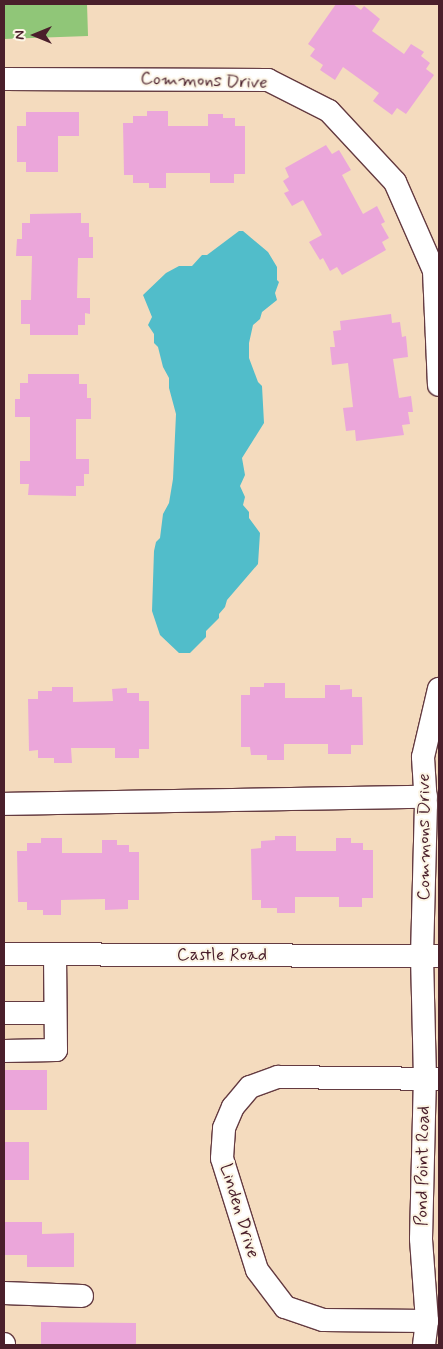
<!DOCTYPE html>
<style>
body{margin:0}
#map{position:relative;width:443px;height:1349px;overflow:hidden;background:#f4dbbe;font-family:Mynerve,sans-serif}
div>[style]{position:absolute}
.green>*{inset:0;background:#90c678}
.water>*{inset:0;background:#51bdca}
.building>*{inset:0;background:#eba6da}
.roads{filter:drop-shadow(1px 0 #643b41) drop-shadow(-1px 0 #643b41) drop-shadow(0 1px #643b41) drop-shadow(0 -1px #643b41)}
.minor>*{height:22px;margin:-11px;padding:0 11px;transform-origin:11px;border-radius:11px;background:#fff}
span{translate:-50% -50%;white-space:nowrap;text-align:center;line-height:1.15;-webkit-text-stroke:4px #fcf5e5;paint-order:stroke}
.street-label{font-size:18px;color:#4a1f2b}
.frame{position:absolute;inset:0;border:5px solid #4a1f2b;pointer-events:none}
.north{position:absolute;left:10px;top:10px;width:50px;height:50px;-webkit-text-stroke:4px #fcf5e5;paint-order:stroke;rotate:270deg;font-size:14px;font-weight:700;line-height:20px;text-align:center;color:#4a1f2b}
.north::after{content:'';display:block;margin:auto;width:18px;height:22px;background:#4a1f2b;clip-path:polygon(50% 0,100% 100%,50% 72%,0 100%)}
</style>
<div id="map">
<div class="green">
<i style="clip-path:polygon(4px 4px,87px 4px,88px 36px,4px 39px)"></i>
</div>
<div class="water">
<i style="clip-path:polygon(239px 231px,243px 231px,268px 252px,277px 267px,277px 280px,279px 282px,275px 293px,277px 300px,262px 312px,260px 319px,253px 325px,249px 343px,249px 358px,258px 382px,262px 386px,264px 423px,242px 458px,245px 475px,240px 486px,245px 497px,243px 505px,249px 512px,249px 518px,260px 533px,258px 564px,227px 600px,225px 607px,219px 614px,219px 618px,206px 631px,206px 637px,190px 653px,179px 653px,160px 635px,152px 611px,154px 551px,156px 542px,160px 538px,163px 514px,169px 503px,173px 479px,176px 414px,169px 388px,169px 378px,163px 367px,158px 347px,154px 343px,154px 334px,148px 325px,152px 317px,143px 295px,166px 273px,179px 266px,192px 266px,202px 255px,207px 255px)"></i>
</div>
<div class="building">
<i style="clip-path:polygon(336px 4px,353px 4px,361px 10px,364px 6px,380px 19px,372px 31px,404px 54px,411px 44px,424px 52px,421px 56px,430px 63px,426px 69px,434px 75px,406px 114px,397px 108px,392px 115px,373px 101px,379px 93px,343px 67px,335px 80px,320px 70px,323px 65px,310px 56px,315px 49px,308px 44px)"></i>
<i style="clip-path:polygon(147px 111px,168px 111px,168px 126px,208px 126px,208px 114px,223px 114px,223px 118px,235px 118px,235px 126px,245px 126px,245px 174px,234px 174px,234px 183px,210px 183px,210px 173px,166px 173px,166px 188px,149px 188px,149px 183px,133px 183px,133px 175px,124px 175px,123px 123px,133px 123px,133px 116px,147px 116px)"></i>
<i style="clip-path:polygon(26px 112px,79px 112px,79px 136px,58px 136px,58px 172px,26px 172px,26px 162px,17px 162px,17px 126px,26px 126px)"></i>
<i style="clip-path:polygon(326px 145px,332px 154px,339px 150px,351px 170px,342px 175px,363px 214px,377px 206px,385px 222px,381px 224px,389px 238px,382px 242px,386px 250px,342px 275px,337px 267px,330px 271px,323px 258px,320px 260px,309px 242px,322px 235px,303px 200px,292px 206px,284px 193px,289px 191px,283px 181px,289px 177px,285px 168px)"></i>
<i style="clip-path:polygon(81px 213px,81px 223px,89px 223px,89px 237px,93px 237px,93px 258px,78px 258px,77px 298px,90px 298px,90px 314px,85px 313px,85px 325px,78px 325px,78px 335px,30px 335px,30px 324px,21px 324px,21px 300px,31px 300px,32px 256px,16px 256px,17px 239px,22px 239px,22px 223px,30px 223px,30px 214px)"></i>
<i style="clip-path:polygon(391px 314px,392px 323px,400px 322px,402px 337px,406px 336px,408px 357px,393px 359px,399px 398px,411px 396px,413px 412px,408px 412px,410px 424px,402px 425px,404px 435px,356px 441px,355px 430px,346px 431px,343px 408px,353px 407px,348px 363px,332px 365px,330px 347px,335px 347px,333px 331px,341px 330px,340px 321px)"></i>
<i style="clip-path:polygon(28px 374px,79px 374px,79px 384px,87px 384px,87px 398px,91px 398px,91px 419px,76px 419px,76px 459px,89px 459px,89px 474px,84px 474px,84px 486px,76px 486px,76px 496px,28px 495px,29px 484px,20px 484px,20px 461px,30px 461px,30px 417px,15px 417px,15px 399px,20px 399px,20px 383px,28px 383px)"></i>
<i style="clip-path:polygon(264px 683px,285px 683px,285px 698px,325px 698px,325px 685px,340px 685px,340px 690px,352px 689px,352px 697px,362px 697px,363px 745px,351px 745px,351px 754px,328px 754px,328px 744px,284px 744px,284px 760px,267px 760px,267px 755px,251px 755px,250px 747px,241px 747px,241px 695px,250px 695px,250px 687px,264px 687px)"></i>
<i style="clip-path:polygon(52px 687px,73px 687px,73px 702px,113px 701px,112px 689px,127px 688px,127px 693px,139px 693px,139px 701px,149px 701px,149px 749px,139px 749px,139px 758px,115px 758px,115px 748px,71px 748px,72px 763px,54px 763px,54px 758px,38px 758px,38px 750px,29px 751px,28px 699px,38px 699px,38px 691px,52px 691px)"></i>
<i style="clip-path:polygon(275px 836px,296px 836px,296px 851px,336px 851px,336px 838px,351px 838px,351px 843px,363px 843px,363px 850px,373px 850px,373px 898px,362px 898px,362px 907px,339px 907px,339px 897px,295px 897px,295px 913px,277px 913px,277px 908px,261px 908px,261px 900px,252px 900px,251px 849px,261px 848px,261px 841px,275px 840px)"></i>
<i style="clip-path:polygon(41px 838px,62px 838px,62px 853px,102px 853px,102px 840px,117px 840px,117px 845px,129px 845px,129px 852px,139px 852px,139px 900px,128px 900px,128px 909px,105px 910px,105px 899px,61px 900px,61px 915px,43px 915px,43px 910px,27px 910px,27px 902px,18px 902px,17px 851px,27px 851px,27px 843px,41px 843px)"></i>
<i style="clip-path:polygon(4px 1070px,47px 1070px,47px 1110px,4px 1110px)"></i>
<i style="clip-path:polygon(4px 1142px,29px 1142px,29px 1180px,4px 1180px)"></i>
<i style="clip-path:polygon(4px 1222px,42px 1222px,42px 1234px,74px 1233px,74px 1267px,27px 1267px,27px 1255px,4px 1255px)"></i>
<i style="clip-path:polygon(41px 1322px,136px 1323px,136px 1345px,41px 1345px)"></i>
</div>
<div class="roads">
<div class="minor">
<i style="left:4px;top:79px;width:264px;rotate:0.2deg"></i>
<i style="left:268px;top:80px;width:68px;rotate:26.9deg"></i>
<i style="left:329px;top:111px;width:97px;rotate:47.1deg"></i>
<i style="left:395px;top:182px;width:97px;rotate:66.3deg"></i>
<i style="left:434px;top:271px;width:114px;rotate:87.5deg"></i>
<i style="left:4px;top:804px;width:422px;rotate:-1deg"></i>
<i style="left:4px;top:954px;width:435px;rotate:0.3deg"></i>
<i style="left:4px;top:1013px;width:51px"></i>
<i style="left:4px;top:1051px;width:52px;rotate:-1.1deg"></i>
<i style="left:56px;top:1050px;width:96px;rotate:-90.6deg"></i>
<i style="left:4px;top:1293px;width:78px;rotate:2.2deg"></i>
<i style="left:427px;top:1321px;width:104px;rotate:-179.4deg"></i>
<i style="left:323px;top:1320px;width:40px;rotate:-161.1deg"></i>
<i style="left:285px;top:1307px;width:46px;rotate:-127.1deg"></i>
<i style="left:257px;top:1270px;width:117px;rotate:-107.4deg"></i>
<i style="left:222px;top:1158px;width:30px;rotate:-86deg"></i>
<i style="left:224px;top:1128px;width:23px;rotate:-67deg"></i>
<i style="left:233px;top:1107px;width:26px;rotate:-50deg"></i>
<i style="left:250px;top:1087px;width:30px;rotate:-20deg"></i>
<i style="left:278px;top:1077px;width:160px;rotate:0.7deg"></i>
<i style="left:4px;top:1344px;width:1px;rotate:90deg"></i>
<i style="left:424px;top:1345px;width:24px;rotate:-83deg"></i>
<i style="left:427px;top:1321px;width:82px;rotate:-94.2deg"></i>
<i style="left:421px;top:1239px;width:160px;rotate:-88.6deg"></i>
<i style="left:425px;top:1079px;width:123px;rotate:-91.4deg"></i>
<i style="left:422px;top:956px;width:151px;rotate:-88.5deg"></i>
<i style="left:426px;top:805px;width:48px;rotate:-93.6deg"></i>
<i style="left:423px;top:757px;width:70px;rotate:-76.8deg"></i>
</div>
</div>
<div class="street-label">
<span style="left:204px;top:81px;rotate:2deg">Commons Drive</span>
<span style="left:424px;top:837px;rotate:-90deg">Commons Drive</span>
<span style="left:222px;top:955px">Castle Road</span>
<span style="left:423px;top:1166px;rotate:-89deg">Pond Point Road</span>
<span style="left:239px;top:1211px;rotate:73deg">Linden Drive</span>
</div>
<div class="frame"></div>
<div class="north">N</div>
</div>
